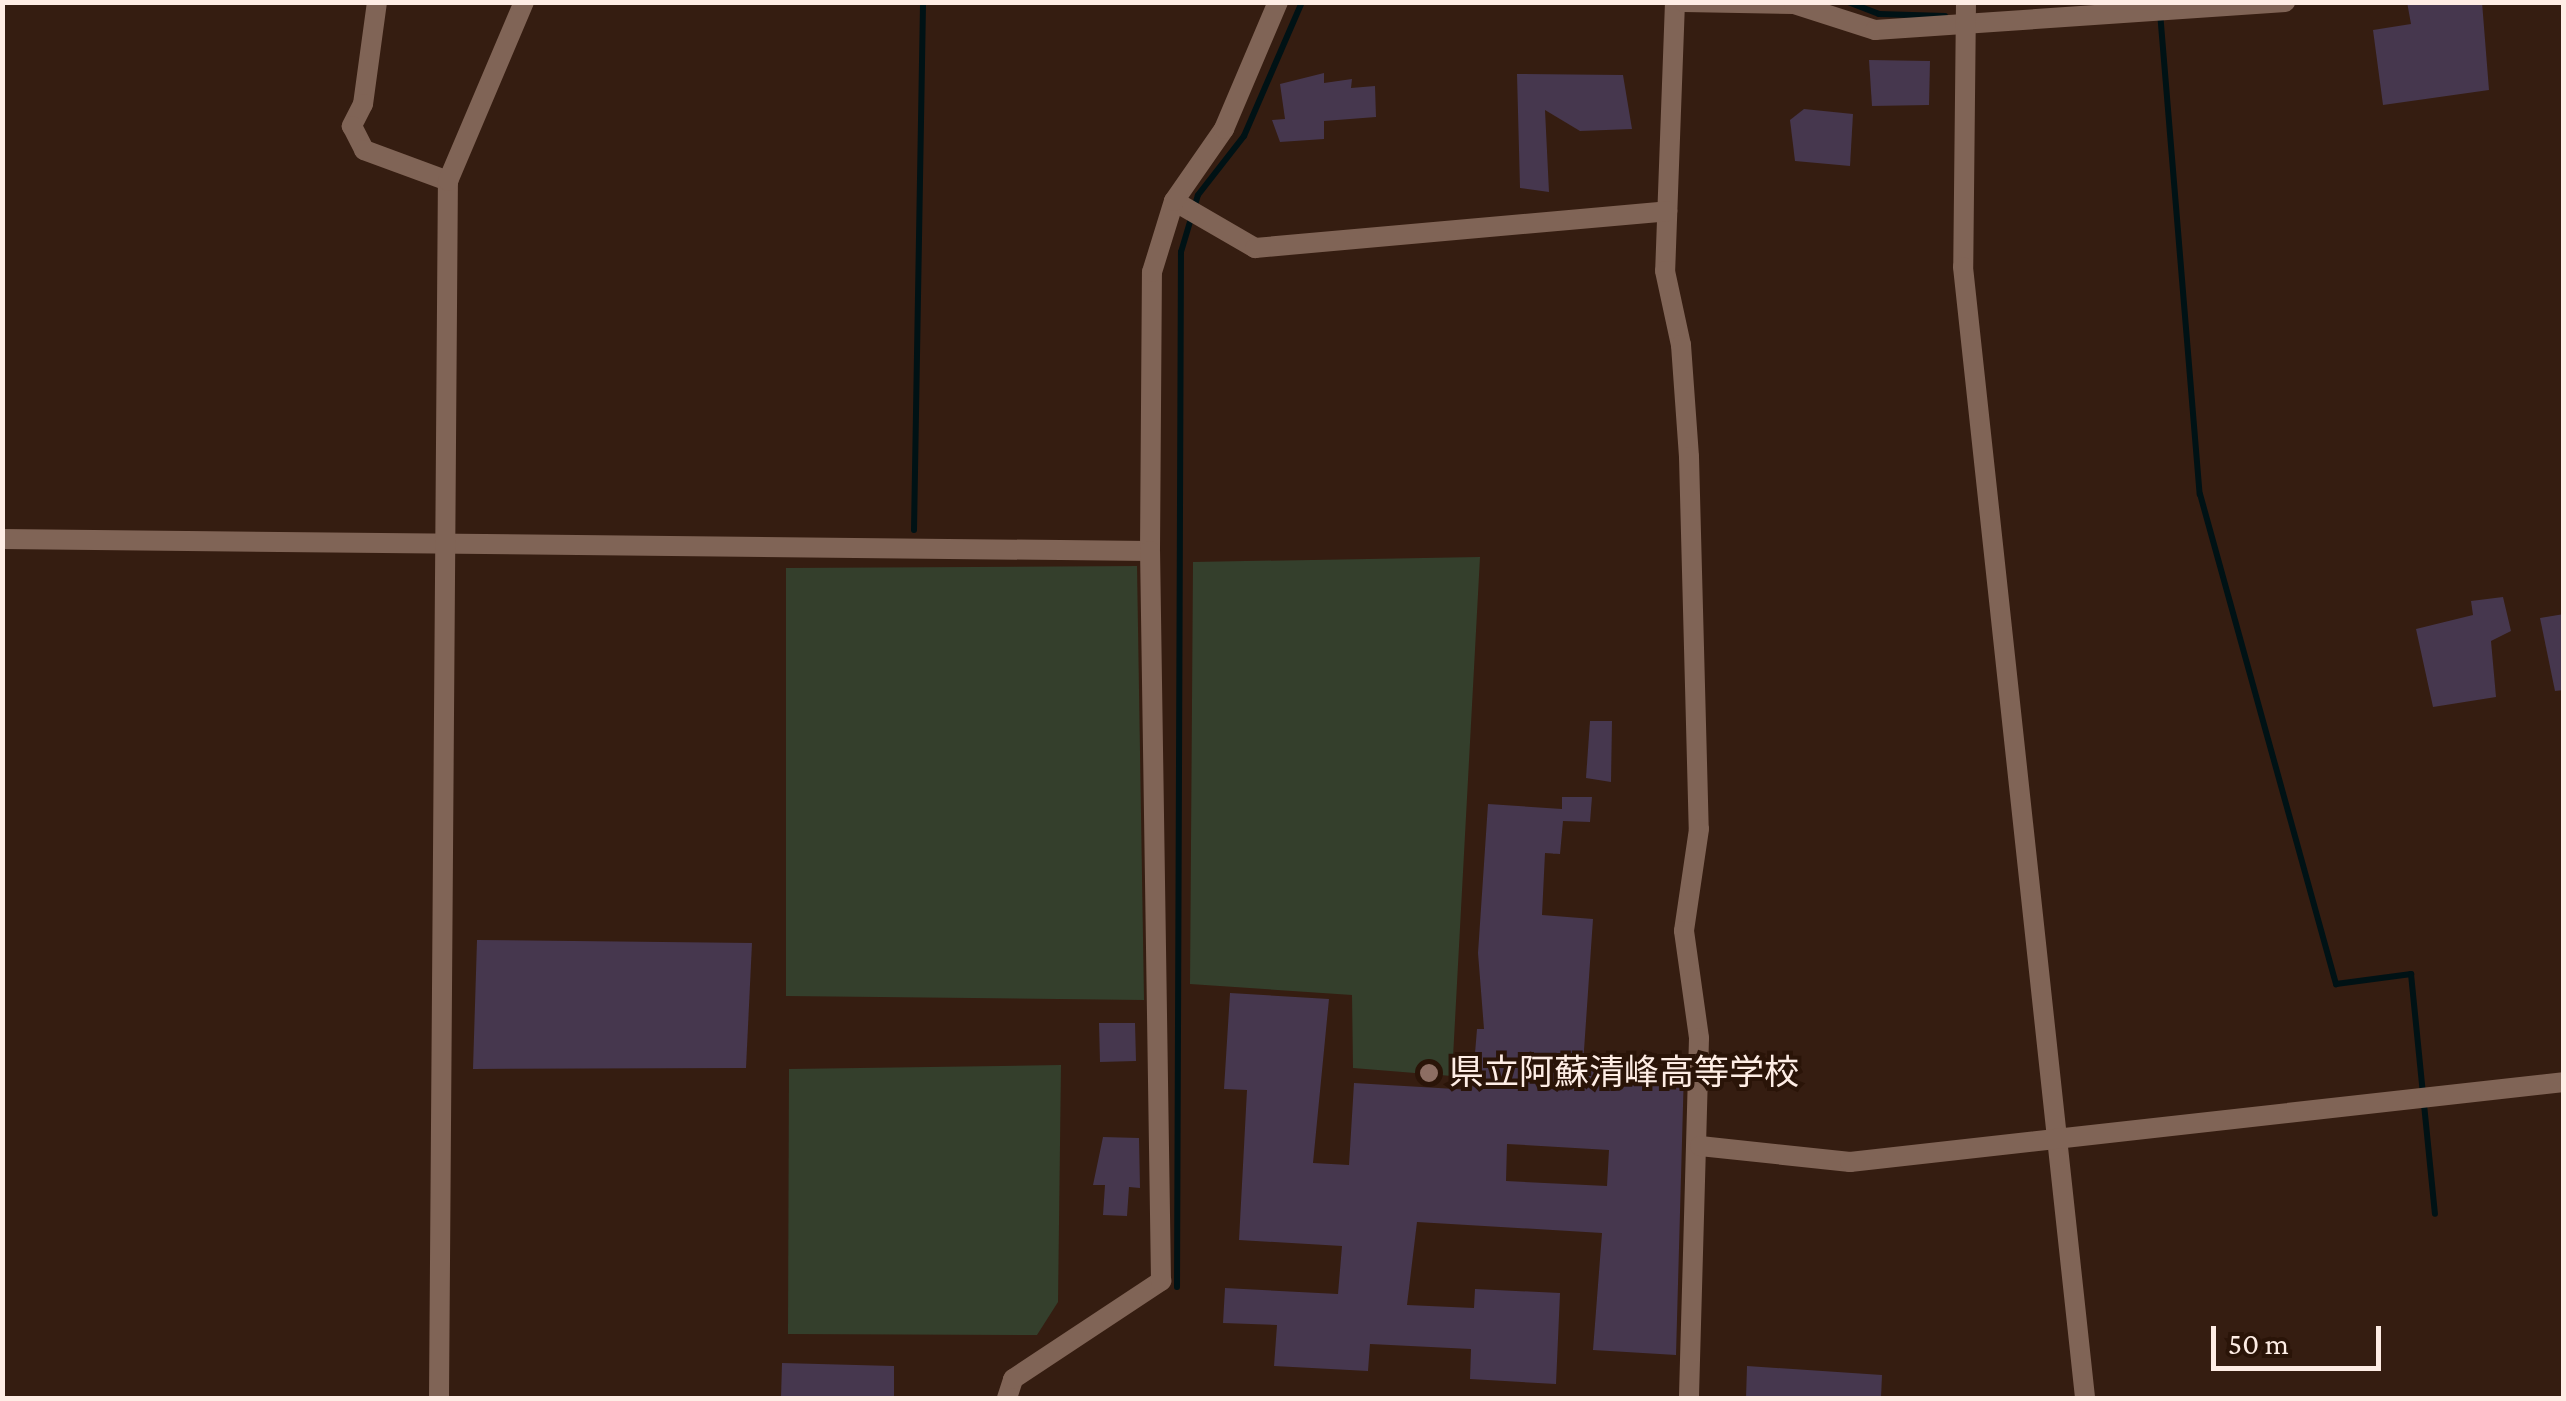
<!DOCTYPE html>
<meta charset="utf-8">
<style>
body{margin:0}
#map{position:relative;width:2566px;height:1401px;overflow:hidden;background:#351d11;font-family:"Crimson Pro","Noto Sans JP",serif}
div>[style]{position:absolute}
.green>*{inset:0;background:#343f2c}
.stream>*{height:6px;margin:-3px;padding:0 3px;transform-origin:3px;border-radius:3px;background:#001215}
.building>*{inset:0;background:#46374e}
.street>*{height:20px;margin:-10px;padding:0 10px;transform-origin:10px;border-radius:10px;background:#806456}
.dots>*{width:28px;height:28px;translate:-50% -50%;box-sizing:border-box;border:5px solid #2a1408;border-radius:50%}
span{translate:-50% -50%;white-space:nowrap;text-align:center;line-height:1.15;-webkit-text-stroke:8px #2a1408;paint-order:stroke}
.poi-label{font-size:35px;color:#feede5}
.left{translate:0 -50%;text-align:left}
.frame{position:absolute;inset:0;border:5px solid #feede5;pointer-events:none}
.scale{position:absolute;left:2211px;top:1326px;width:170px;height:45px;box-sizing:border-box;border:5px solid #feede5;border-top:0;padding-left:12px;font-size:30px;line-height:35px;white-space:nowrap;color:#feede5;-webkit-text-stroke:8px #2a1408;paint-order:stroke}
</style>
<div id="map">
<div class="green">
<i style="clip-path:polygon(1480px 557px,1452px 1076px,1353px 1068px,1352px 995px,1190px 984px,1193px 562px)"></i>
<i style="clip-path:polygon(1137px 566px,1144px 1000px,786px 996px,786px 568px)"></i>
<i style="clip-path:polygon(1061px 1065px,1058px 1302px,1037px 1335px,788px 1334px,789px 1069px)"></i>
</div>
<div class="stream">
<i style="left:1848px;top:2px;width:33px;rotate:21deg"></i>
<i style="left:1879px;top:14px;width:66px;rotate:1.7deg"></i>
<i style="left:2160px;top:12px;width:484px;rotate:85.3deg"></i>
<i style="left:2200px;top:494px;width:509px;rotate:74.49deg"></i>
<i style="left:2336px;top:984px;width:76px;rotate:-7.6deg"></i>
<i style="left:2411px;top:974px;width:241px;rotate:84.3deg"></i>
<i style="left:914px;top:530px;width:528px;rotate:-89.02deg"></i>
<i style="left:1177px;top:1287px;width:1035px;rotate:-89.78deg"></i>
<i style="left:1181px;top:252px;width:59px;rotate:-73.4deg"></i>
<i style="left:1198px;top:195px;width:75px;rotate:-52.1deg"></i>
<i style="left:1244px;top:136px;width:146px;rotate:-66.6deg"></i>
</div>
<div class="building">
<i style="clip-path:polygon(2407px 2px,2482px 2px,2489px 90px,2383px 105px,2373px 30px,2411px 24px)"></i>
<i style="clip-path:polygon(1869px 60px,1930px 61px,1929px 105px,1872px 106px)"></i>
<i style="clip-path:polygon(1324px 73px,1324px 83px,1352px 79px,1351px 88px,1375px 86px,1376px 117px,1324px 121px,1324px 139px,1280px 142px,1272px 120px,1285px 119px,1280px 84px)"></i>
<i style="clip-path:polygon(1517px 74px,1623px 75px,1632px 129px,1580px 131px,1545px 110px,1549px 192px,1520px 188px)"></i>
<i style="clip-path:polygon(1804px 109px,1853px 114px,1850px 166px,1795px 161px,1790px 120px)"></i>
<i style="clip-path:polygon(2503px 597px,2511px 631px,2491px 641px,2496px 697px,2433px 707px,2416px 629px,2473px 615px,2471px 601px)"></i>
<i style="clip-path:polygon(2564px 614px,2564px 690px,2555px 691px,2540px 618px)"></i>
<i style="clip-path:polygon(1590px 721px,1612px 721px,1611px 782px,1586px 778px)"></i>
<i style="clip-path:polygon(evenodd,1562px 797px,1592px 797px,1590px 822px,1563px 821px,1560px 854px,1545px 853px,1542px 915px,1593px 919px,1583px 1065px,1684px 1070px,1676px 1355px,1593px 1350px,1602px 1233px,1417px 1222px,1407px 1305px,1474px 1308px,1475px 1289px,1560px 1293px,1556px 1384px,1470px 1379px,1471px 1349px,1370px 1344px,1368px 1371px,1274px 1366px,1277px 1325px,1223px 1323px,1225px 1288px,1338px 1294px,1342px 1246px,1239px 1240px,1247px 1090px,1224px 1089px,1230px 993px,1329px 999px,1313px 1163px,1349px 1165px,1354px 1083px,1472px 1090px,1477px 1029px,1484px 1029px,1478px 953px,1488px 804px,1562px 809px,1562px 797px,1507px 1144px,1609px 1150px,1607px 1186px,1506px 1181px,1507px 1144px)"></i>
<i style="clip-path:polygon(477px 940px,752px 943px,746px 1068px,473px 1069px)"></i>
<i style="clip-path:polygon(1099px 1023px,1135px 1023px,1136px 1061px,1100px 1062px)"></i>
<i style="clip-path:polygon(1103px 1137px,1139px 1138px,1140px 1188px,1129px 1187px,1127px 1216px,1103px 1215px,1105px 1185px,1093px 1185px)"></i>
<i style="clip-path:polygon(782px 1363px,894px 1366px,894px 1398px,781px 1398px)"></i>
<i style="clip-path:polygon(1747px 1366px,1882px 1375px,1881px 1398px,1746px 1398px)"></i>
</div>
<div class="street">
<i style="left:377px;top:2px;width:103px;rotate:97.8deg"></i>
<i style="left:363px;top:104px;width:25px;rotate:117deg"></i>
<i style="left:352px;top:126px;width:27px;rotate:63deg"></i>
<i style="left:364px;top:150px;width:90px;rotate:20.3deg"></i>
<i style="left:1675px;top:2px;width:269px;rotate:92.1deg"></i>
<i style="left:1665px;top:271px;width:76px;rotate:77.8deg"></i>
<i style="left:1681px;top:345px;width:112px;rotate:85.9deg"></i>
<i style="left:1689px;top:457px;width:372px;rotate:88.5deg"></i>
<i style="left:1699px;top:829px;width:103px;rotate:98.4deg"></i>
<i style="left:1684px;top:931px;width:108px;rotate:82deg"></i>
<i style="left:1699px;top:1038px;width:360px;rotate:91.6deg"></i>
<i style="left:1684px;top:2px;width:110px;rotate:1deg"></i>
<i style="left:1794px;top:4px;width:85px;rotate:17.8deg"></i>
<i style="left:1875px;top:30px;width:411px;rotate:-3.9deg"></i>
<i style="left:1966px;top:2px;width:265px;rotate:90.6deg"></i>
<i style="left:1963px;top:267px;width:1138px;rotate:83.84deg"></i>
<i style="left:1174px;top:201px;width:94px;rotate:30.1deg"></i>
<i style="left:1255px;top:248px;width:414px;rotate:-5.1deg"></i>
<i style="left:2px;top:539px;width:1148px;rotate:0.6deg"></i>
<i style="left:1150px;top:551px;width:279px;rotate:-89.6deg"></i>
<i style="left:1152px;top:272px;width:74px;rotate:-72.8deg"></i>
<i style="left:1174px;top:201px;width:88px;rotate:-55.2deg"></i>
<i style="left:1224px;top:129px;width:138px;rotate:-67deg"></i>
<i style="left:1700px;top:1146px;width:151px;rotate:6.1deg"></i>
<i style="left:1850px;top:1162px;width:718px;rotate:-6.39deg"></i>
<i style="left:439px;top:1398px;width:1217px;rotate:-89.58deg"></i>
<i style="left:448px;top:181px;width:194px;rotate:-67deg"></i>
<i style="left:1007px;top:1398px;width:20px;rotate:-72deg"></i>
<i style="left:1013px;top:1379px;width:178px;rotate:-33.5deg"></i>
<i style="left:1161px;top:1281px;width:730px;rotate:-90.86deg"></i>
</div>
<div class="dots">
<i style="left:1429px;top:1073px;background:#8d6e63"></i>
</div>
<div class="poi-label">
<span class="left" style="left:1449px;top:1073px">県立阿蘇清峰高等学校</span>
</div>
<div class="frame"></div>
<div class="scale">50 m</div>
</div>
